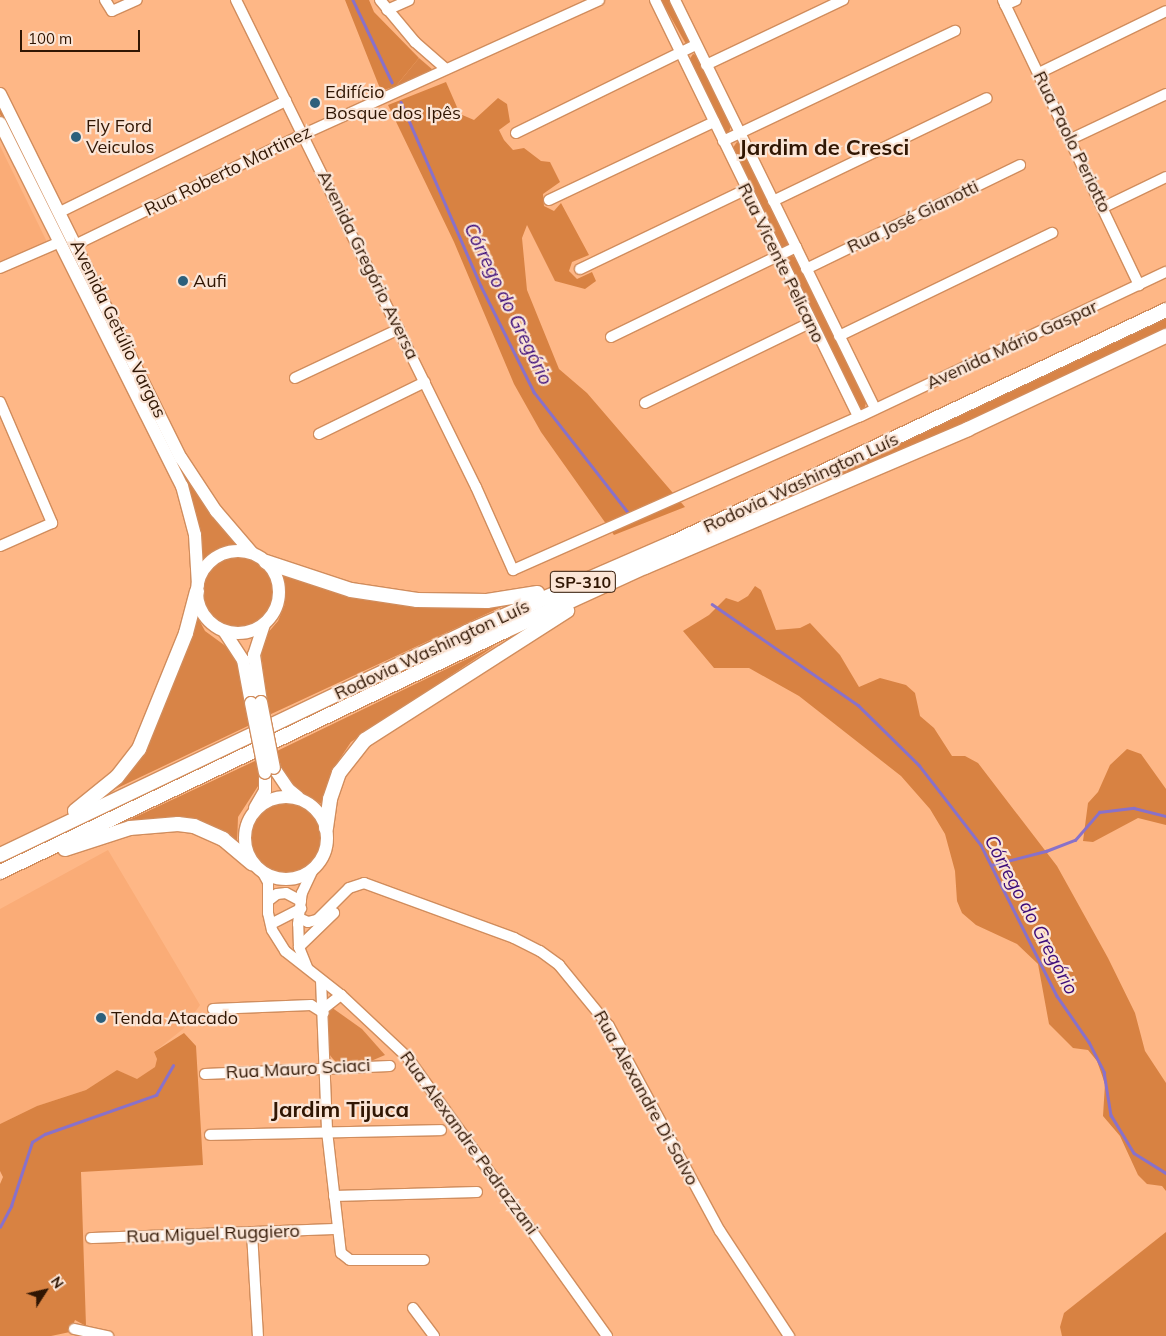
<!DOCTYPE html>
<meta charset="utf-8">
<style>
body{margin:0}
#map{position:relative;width:1166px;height:1336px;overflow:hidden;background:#feb786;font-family:Mulish,sans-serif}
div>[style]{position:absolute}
.built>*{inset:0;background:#faac77}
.green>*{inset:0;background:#d88447}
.round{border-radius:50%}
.forest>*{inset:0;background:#d88242}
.stream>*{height:2.5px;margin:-1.25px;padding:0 1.25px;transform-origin:1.25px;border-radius:1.25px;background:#8971c9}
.roads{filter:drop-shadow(1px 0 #d18d5d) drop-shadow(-1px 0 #d18d5d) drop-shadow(0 1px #d18d5d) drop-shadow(0 -1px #d18d5d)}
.minor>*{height:10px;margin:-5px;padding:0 5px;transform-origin:5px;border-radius:5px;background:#fff}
.major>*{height:12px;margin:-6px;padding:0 6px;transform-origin:6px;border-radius:6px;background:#fff}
.major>.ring{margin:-6px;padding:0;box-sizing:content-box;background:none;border:12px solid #fff;border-radius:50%}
.highway>*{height:14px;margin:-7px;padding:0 7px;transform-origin:7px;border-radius:7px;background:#fff}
.bridges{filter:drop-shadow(1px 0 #d18d5d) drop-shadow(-1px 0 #d18d5d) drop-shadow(0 1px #d18d5d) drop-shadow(0 -1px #d18d5d)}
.major-bridge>*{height:12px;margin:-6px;padding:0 6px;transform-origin:6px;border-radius:6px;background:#fff}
.dots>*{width:14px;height:14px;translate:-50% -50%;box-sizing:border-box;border:2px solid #fbe5d6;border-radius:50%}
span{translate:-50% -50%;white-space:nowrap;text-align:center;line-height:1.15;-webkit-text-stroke:4.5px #fbe5d6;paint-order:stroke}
.shield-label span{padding:1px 4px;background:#fbe5d6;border:1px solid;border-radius:4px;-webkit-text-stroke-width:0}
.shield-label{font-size:16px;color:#301603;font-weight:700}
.poi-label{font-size:18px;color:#301603}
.left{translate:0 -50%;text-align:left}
.street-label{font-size:18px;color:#301603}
.water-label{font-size:19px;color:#3d0c7a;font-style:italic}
.district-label{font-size:22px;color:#301603;font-weight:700}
.north{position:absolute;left:20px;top:1266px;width:50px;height:50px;-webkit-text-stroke:4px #fbe5d6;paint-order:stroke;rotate:55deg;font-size:14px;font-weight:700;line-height:20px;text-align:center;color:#301603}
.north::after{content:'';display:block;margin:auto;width:18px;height:22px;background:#301603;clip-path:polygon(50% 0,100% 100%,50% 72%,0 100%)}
.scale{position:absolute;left:20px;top:30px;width:120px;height:22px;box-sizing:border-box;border:2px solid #301603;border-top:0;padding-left:6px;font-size:15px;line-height:18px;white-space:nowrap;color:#301603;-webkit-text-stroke:4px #fbe5d6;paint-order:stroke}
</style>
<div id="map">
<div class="built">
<i style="clip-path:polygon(0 146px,47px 242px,0 261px)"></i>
<i style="clip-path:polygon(108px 850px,200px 1005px,183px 1029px,154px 1052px,157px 1059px,155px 1067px,137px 1080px,117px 1070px,86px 1090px,37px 1106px,0 1124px,0 909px)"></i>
</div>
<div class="green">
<i style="clip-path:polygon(661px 0,671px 0,690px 39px,686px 44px)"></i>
<i style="clip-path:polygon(693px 54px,699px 56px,731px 125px,729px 133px,724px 134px,689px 60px)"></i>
<i style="clip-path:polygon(419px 58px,433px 70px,396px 86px)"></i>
<i style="clip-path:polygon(0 102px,187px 475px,241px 545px,222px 550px,203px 565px,167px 447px,0 114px)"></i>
<i style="clip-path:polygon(737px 142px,742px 145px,789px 245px,782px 252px,732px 149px)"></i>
<i style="clip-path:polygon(789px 255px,795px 257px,866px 403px,864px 410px,858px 410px,783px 259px)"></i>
<i style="clip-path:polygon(1166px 314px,1166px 331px,1008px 406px,829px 483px,825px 477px)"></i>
<i class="round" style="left:202px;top:556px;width:72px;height:72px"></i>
<i style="clip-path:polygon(281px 570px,327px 588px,510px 603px,269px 715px,261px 653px,266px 635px,278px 621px,285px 604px)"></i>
<i style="clip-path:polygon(195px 612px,205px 631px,231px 650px,238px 664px,250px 725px,109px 792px,125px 773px)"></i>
<i style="clip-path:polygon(496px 645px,351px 742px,331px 772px,323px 805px,295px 788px,283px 774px,277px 751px)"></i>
<i style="clip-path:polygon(257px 760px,260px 783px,238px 817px,237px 846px,227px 838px,129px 820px)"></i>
<i class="round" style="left:250px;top:801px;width:72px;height:72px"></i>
<i style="clip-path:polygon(331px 1007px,362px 1029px,385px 1055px,371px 1061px,337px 1063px,333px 1059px,329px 1054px,328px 1010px)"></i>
</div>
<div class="forest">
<i style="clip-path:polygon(345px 0,369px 0,374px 12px,419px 58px,396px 86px,381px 91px)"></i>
<i style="clip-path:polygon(446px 82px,460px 114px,474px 120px,498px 98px,507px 104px,510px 122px,499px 130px,504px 140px,513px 150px,524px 148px,541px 161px,550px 162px,560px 182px,543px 194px,544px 206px,554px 211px,561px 203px,589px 255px,572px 262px,569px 271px,577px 279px,592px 272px,596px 281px,585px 289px,555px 281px,527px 225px,522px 238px,527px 290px,559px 369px,587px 393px,685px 507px,614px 535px,541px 432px,514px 384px,454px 242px,388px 105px)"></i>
<i style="clip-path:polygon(755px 586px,761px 590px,776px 630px,800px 628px,810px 623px,840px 655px,859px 687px,880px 678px,906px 685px,915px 693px,920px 716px,934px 728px,952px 756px,965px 756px,978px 763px,1057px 866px,1108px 958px,1135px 1013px,1145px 1051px,1166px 1083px,1166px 1191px,1162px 1186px,1147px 1184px,1138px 1175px,1120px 1136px,1103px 1116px,1105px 1084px,1097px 1061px,1088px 1050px,1073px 1048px,1049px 1024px,1038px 964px,1017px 944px,976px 925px,962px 913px,957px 901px,955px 871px,945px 834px,930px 809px,901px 776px,799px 696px,749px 668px,714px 668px,683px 631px,709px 615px,726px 598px,738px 602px,748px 596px)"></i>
<i style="clip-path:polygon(1127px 749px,1141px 754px,1166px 789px,1166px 825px,1138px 818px,1093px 842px,1083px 841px,1088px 803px,1098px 792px,1110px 765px)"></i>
<i style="clip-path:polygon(184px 1033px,196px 1046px,203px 1165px,81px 1172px,86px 1326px,75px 1320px,70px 1332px,51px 1336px,0 1336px,0 1184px,3px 1177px,0 1171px,0 1124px,37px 1106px,86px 1090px,117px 1070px,137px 1079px,155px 1067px,157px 1059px,154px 1052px)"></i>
<i style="clip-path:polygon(1166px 1232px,1166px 1336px,1062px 1336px,1060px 1327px,1064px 1313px)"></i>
</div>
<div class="stream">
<i style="left:353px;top:0;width:91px;rotate:64.6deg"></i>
<i style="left:401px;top:102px;width:201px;rotate:66.5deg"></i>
<i style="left:481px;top:286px;width:119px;rotate:63.4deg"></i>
<i style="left:534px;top:392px;width:156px;rotate:52deg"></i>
<i style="left:712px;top:604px;width:178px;rotate:34.7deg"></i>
<i style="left:858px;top:705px;width:86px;rotate:44.5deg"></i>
<i style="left:919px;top:765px;width:101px;rotate:52.2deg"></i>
<i style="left:981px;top:845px;width:169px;rotate:63.3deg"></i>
<i style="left:1057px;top:996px;width:56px;rotate:55.2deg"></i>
<i style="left:1089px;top:1042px;width:34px;rotate:63deg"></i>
<i style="left:1104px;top:1072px;width:44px;rotate:80.8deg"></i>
<i style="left:1111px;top:1115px;width:44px;rotate:58.8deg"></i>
<i style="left:1134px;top:1153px;width:38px;rotate:32deg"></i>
<i style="left:991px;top:865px;width:57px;rotate:-14.3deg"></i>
<i style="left:1046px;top:851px;width:31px;rotate:-21deg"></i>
<i style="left:1075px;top:840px;width:37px;rotate:-49deg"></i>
<i style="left:1099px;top:812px;width:35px;rotate:-7deg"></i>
<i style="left:1134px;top:808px;width:33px;rotate:14deg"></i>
<i style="left:0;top:1227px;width:24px;rotate:-62deg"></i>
<i style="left:11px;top:1206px;width:67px;rotate:-71.8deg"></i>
<i style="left:32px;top:1142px;width:15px;rotate:-32deg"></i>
<i style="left:45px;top:1134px;width:118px;rotate:-19.4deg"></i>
<i style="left:156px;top:1095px;width:34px;rotate:-60deg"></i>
</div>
<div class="roads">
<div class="minor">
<i style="left:105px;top:0;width:13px;rotate:58deg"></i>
<i style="left:112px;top:11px;width:27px;rotate:-24deg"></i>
<i style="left:236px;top:0;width:543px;rotate:63.77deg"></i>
<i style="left:476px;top:487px;width:91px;rotate:66deg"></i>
<i style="left:513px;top:570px;width:381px;rotate:-23.9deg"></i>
<i style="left:861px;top:416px;width:337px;rotate:-25.3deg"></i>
<i style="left:380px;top:0;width:55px;rotate:50.2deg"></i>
<i style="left:415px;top:42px;width:41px;rotate:41.1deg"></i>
<i style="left:655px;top:0;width:464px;rotate:64deg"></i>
<i style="left:675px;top:0;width:455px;rotate:63.9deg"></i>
<i style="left:1003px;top:0;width:316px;rotate:64.5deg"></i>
<i style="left:1005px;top:5px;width:12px;rotate:-24deg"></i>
<i style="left:387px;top:10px;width:24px;rotate:-24deg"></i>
<i style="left:706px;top:65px;width:152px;rotate:-25.4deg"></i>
<i style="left:1039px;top:73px;width:141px;rotate:-26deg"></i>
<i style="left:516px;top:133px;width:200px;rotate:-26.1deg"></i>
<i style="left:1071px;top:139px;width:105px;rotate:-25.3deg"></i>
<i style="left:723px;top:141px;width:257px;rotate:-25.4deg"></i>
<i style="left:549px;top:200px;width:183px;rotate:-25.3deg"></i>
<i style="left:773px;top:201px;width:237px;rotate:-25.7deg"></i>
<i style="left:1104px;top:207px;width:69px;rotate:-25.8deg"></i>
<i style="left:60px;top:212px;width:252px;rotate:-26.2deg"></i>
<i style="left:77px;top:244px;width:252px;rotate:-25.9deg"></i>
<i style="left:304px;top:134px;width:324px;rotate:-24.4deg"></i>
<i style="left:0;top:268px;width:65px;rotate:-23.4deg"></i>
<i style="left:580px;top:269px;width:183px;rotate:-25.6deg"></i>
<i style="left:806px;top:269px;width:238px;rotate:-25.9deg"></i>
<i style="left:839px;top:336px;width:237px;rotate:-25.8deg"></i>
<i style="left:611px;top:337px;width:206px;rotate:-25.9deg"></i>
<i style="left:295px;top:378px;width:115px;rotate:-25.2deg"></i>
<i style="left:0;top:402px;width:132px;rotate:66.7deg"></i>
<i style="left:52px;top:523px;width:57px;rotate:156.1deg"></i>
<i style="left:645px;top:403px;width:183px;rotate:-25.9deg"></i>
<i style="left:319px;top:434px;width:118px;rotate:-26.1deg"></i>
<i style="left:263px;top:873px;width:10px;rotate:61deg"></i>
<i style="left:268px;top:882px;width:31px;rotate:90deg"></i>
<i style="left:268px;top:913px;width:17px;rotate:77deg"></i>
<i style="left:272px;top:930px;width:25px;rotate:58deg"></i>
<i style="left:285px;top:951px;width:71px;rotate:38.2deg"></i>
<i style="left:341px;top:995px;width:92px;rotate:43.2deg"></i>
<i style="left:408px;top:1058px;width:342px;rotate:54.4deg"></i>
<i style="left:268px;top:901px;width:11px;rotate:-38deg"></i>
<i style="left:277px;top:894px;width:9px;rotate:-6deg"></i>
<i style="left:286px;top:893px;width:17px;rotate:28deg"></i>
<i style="left:299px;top:918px;width:10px;rotate:24deg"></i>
<i style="left:308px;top:922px;width:9px;rotate:-13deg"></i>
<i style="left:317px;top:920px;width:45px;rotate:-45deg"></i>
<i style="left:349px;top:888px;width:16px;rotate:-18deg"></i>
<i style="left:364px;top:883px;width:160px;rotate:20.1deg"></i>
<i style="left:514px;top:938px;width:29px;rotate:27deg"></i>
<i style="left:540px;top:951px;width:24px;rotate:36deg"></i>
<i style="left:559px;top:965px;width:79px;rotate:50.7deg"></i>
<i style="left:609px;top:1026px;width:233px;rotate:61.6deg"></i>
<i style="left:720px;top:1231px;width:126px;rotate:56.7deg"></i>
<i style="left:271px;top:924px;width:34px;rotate:-27deg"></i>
<i style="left:299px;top:947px;width:49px;rotate:-44.2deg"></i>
<i style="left:307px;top:967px;width:22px;rotate:-112deg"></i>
<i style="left:299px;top:947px;width:23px;rotate:-92deg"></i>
<i style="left:298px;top:924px;width:31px;rotate:-83deg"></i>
<i style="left:302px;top:893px;width:26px;rotate:-65deg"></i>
<i style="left:321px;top:980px;width:151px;rotate:87.7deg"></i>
<i style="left:327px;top:1131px;width:123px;rotate:83.5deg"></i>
<i style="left:341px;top:1253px;width:11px;rotate:38deg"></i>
<i style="left:350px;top:1260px;width:74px"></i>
<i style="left:213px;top:1009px;width:98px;rotate:-2.3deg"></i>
<i style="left:311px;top:1005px;width:15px;rotate:32deg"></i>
<i style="left:323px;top:1009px;width:23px;rotate:-38deg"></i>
<i style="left:205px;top:1074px;width:185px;rotate:-2.5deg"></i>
<i style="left:210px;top:1135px;width:231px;rotate:-1.2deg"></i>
<i style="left:334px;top:1196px;width:143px;rotate:-1.6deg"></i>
<i style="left:252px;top:1233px;width:103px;rotate:86.7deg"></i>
<i style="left:91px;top:1238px;width:245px;rotate:-2.1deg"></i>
<i style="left:413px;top:1308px;width:35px;rotate:53deg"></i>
<i style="left:74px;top:1329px;width:35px;rotate:12deg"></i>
</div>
<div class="major">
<i style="left:0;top:94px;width:407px;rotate:63.6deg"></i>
<i style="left:181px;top:458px;width:64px;rotate:56.6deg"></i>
<i style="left:216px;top:511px;width:55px;rotate:49.4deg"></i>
<i style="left:0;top:123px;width:406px;rotate:63.4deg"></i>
<i style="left:182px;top:486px;width:51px;rotate:75.1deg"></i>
<i style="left:195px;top:535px;width:50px;rotate:86.6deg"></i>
<i class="ring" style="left:197px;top:551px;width:70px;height:70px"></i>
<i style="left:224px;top:631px;width:35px;rotate:57deg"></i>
<i style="left:243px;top:660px;width:44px;rotate:79.5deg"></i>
<i style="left:261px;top:702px;width:48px;rotate:-98.5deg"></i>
<i style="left:254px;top:655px;width:32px;rotate:-72deg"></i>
<i style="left:274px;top:768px;width:25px;rotate:56deg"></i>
<i style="left:288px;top:789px;width:13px;rotate:39deg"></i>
<i class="ring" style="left:245px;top:797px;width:70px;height:70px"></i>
<i style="left:255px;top:808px;width:20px;rotate:-60deg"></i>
<i style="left:265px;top:791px;width:18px;rotate:-90deg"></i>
</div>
<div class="highway">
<i style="left:266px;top:562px;width:89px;rotate:18.2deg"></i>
<i style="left:351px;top:590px;width:67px;rotate:8.6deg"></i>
<i style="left:417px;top:600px;width:70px;rotate:0.8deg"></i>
<i style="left:487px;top:601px;width:51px;rotate:-9.1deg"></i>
<i style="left:75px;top:811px;width:54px;rotate:-39deg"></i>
<i style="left:117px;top:777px;width:36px;rotate:-52deg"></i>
<i style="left:139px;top:749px;width:125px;rotate:-67.9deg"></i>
<i style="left:186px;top:633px;width:43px;rotate:-75.3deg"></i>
<i style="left:326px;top:828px;width:29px;rotate:-82deg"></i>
<i style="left:330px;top:799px;width:28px;rotate:-71deg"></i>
<i style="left:339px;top:773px;width:42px;rotate:-51.8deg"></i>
<i style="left:365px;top:740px;width:240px;rotate:-32.6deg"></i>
<i style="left:65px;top:849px;width:68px;rotate:-17.9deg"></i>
<i style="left:130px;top:828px;width:48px;rotate:-4.8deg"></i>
<i style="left:178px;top:824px;width:16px;rotate:7deg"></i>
<i style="left:194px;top:826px;width:32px;rotate:24deg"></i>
<i style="left:223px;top:839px;width:38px;rotate:40deg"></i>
<i style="left:0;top:855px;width:518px;rotate:-25.53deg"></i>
<i style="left:467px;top:632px;width:223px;rotate:-23.5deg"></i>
<i style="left:672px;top:543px;width:546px;rotate:-25.25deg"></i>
<i style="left:0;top:872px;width:560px;rotate:-25.51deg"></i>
<i style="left:505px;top:631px;width:154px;rotate:-24.6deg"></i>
<i style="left:645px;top:567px;width:351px;rotate:-23.1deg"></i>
<i style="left:968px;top:429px;width:219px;rotate:-25.2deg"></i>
</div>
</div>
<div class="bridges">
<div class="major-bridge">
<i style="left:261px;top:702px;width:67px;rotate:78.9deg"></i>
<i style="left:251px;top:703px;width:71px;rotate:78.7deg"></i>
</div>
</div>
<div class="dots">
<i style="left:315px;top:103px;background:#2c607c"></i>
<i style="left:76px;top:137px;background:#2c607c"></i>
<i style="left:183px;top:281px;background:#2c607c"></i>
<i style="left:101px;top:1018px;background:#2c607c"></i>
</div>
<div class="shield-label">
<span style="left:583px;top:582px">SP-310</span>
</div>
<div class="poi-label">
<span class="left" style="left:325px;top:103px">Edifício<br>Bosque dos Ipês</span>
<span class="left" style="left:86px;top:137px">Fly Ford<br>Veiculos</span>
<span class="left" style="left:193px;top:281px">Aufi</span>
<span class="left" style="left:111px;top:1018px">Tenda Atacado</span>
</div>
<div class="street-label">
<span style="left:1072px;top:142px;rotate:64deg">Rua Paolo Periotto</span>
<span style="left:228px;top:171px;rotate:-26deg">Rua Roberto Martinez</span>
<span style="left:913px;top:217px;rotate:-26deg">Rua José Gianotti</span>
<span style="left:781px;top:263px;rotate:64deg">Rua Vicente Pelicano</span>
<span style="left:368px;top:265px;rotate:64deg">Avenida Gregório Aversa</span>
<span style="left:118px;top:329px;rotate:64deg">Avenida Getúlio Vargas</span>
<span style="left:1012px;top:345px;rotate:-25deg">Avenida Mário Gaspar</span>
<span style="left:801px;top:483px;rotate:-25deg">Rodovia Washington Luís</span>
<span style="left:432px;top:650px;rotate:-25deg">Rodovia Washington Luís</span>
<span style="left:298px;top:1069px;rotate:-3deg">Rua Mauro Sciaci</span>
<span style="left:646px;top:1098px;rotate:61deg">Rua Alexandre Di Salvo</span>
<span style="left:469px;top:1143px;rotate:54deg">Rua Alexandre Pedrazzani</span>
<span style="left:213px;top:1234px;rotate:-2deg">Rua Miguel Ruggiero</span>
</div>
<div class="water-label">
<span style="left:508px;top:304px;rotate:64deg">Córrego do Gregório</span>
<span style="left:1031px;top:915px;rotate:62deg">Córrego do Gregório</span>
</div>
<div class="district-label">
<span style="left:824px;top:148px">Jardim de Cresci</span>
<span style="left:340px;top:1110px">Jardim Tijuca</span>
</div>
<div class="north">N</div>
<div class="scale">100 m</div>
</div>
